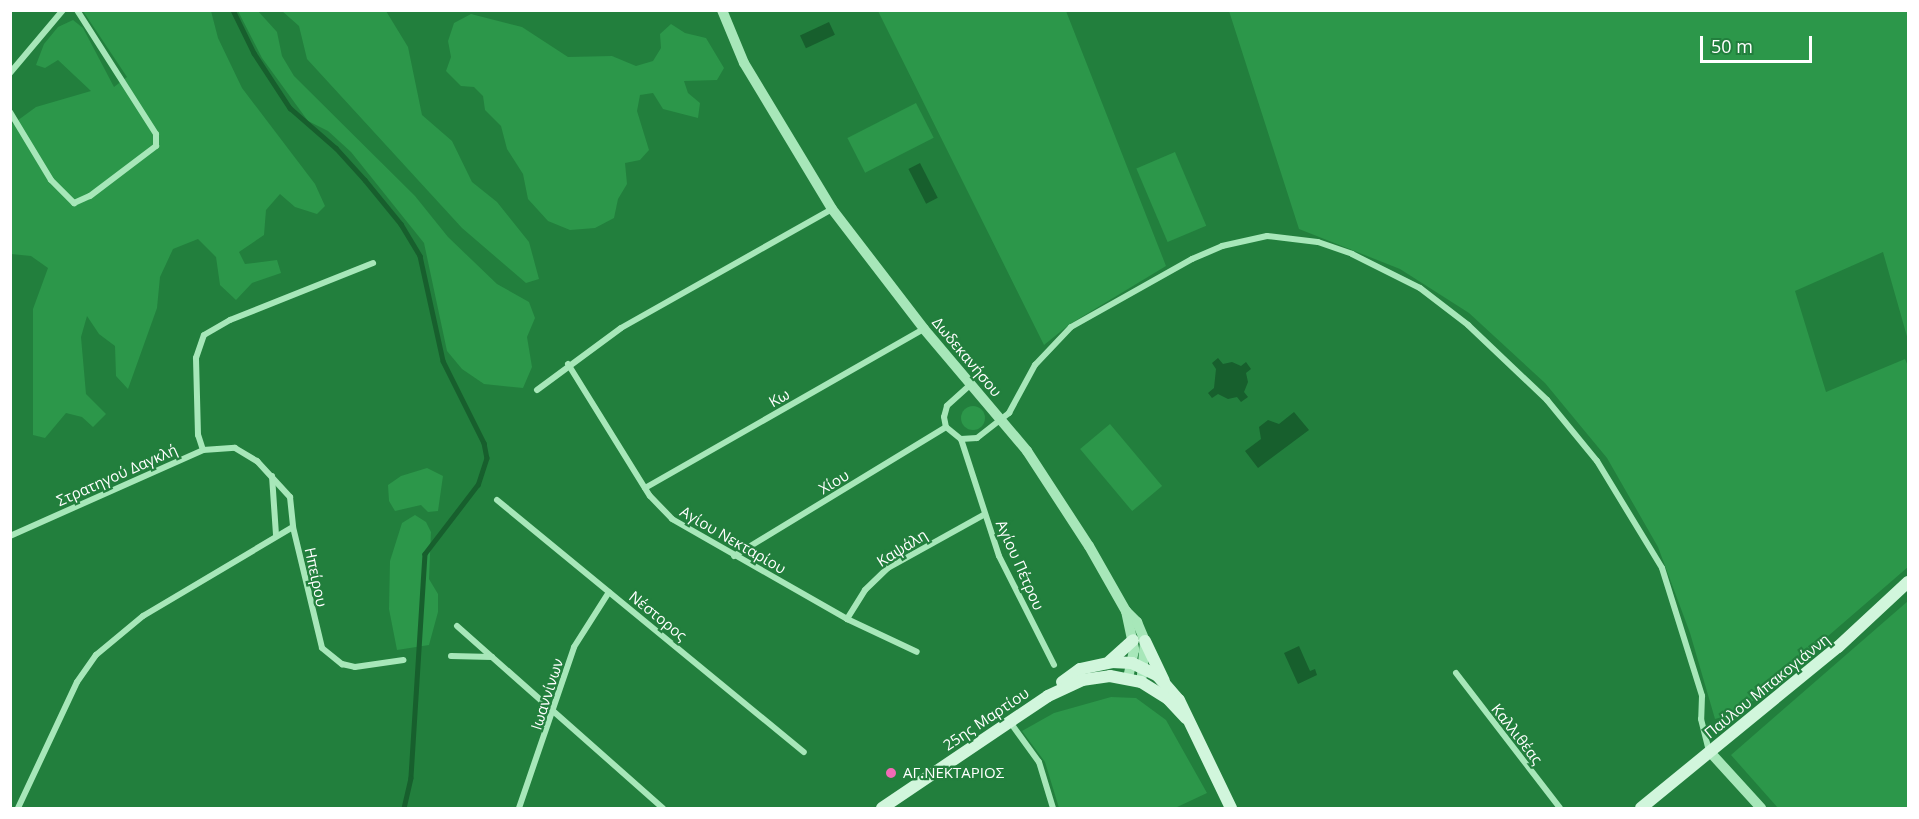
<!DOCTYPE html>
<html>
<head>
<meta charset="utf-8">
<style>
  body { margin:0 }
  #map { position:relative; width:1919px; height:819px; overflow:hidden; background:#227f3d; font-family:"Open Sans",sans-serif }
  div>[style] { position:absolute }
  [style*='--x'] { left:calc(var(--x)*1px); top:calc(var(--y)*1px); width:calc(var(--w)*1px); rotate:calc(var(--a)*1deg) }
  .green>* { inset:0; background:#2c974a; transform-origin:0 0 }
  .round { border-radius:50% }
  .water>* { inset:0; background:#175f2d; transform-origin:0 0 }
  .stream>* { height:4.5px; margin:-2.25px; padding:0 2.25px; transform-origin:2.25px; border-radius:2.25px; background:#175f2d }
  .minor>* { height:6px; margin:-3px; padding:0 3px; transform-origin:3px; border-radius:3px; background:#a7e7b9 }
  .tertiary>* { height:10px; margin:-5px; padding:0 5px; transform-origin:5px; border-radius:5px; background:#a7e7b9 }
  .secondary>* { height:12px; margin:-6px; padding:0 6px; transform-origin:6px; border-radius:6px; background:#d1f6dc }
  .dots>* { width:16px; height:16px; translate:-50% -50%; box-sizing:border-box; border:3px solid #227f3d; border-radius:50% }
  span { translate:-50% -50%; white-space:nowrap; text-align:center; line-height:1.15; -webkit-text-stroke:4.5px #227f3d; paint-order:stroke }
  .street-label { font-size:15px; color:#fff }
  .poi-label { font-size:15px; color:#fff }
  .left { translate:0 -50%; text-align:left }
  .frame { position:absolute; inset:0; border:12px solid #fff; pointer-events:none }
  .scale { position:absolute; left:1700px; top:36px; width:112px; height:27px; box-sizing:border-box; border:3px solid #fff; border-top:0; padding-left:8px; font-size:18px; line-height:21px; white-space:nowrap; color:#fff; -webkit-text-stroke:4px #227f3d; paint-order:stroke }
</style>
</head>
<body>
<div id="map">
  <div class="green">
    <i style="clip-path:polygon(83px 11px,211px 11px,218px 38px,242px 88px,315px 184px,325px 206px,317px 214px,295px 207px,280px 194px,266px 210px,264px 235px,239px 252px,245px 264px,277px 260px,281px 273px,252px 283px,236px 300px,220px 285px,216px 257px,198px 239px,173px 249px,160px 277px,157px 308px,128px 389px,116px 376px,115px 346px,99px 334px,87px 316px,81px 337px,86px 394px,106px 414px,93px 427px,82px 417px,66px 413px,45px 438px,33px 435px,33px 309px,48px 268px,31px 256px,11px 254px,10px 126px,36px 107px,91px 91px,58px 60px,45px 68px,36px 65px,44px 44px,58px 27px,73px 20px,83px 28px,114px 87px,127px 77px)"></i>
    <i style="clip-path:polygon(238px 11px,258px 11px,277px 32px,282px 56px,294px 76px,415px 196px,448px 237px,497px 284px,529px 302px,535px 318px,527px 337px,532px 367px,523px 388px,484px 384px,462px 369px,447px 351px,424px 243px,351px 152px,328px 131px,308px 121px,262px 58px)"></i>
    <i style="clip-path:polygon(324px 11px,386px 11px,408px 47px,422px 115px,452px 141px,472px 182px,497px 202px,529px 242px,539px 279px,526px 283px,462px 228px,307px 59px,299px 26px,282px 11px)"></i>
    <i style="clip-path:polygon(878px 11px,1066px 11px,1166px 266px,1070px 324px,1044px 345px)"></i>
    <i style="clip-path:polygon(1229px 11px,1908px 11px,1908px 340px,1883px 252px,1795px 291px,1826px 392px,1905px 359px,1908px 366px,1908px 567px,1740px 712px,1715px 719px,1690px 633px,1658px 547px,1607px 458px,1545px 383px,1469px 313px,1400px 269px,1299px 229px)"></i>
    <i style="clip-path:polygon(471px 14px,522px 27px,568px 57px,612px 56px,636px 66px,653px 61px,661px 48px,660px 34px,671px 24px,685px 33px,706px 38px,724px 68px,717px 80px,684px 81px,688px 93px,700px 103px,698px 118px,663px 109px,653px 93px,640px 95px,637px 111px,649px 150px,640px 160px,625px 163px,627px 184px,618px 199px,614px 218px,595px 228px,570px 230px,548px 221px,528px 199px,523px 174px,507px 149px,501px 126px,485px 110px,483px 96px,474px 87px,461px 86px,446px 71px,451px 57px,448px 41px,454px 23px)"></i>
    <i style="left:916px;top:103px;width:39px;height:77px;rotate:63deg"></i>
    <i style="left:1175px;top:152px;width:80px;height:42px;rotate:67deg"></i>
    <i class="round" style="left:961px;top:406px;width:24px;height:24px"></i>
    <i style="left:1110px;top:424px;width:81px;height:39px;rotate:50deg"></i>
    <i style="clip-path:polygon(427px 468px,443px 476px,438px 511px,428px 512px,421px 505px,395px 511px,389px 501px,388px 485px,401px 476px)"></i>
    <i style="clip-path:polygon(415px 515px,426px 522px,431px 532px,429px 579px,438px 594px,438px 612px,429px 645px,397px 650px,389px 609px,390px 561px,402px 523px)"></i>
    <i style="clip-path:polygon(1908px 601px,1908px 808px,1778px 808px,1731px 755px)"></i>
    <i style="clip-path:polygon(1111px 697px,1136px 698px,1166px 720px,1207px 793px,1175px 808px,1059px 808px,1045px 762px,1022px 731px,1054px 713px)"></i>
  </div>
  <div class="water">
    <i style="left:829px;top:22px;width:14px;height:32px;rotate:65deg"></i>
    <i style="left:920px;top:163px;width:39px;height:13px;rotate:63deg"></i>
    <i style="clip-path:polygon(1218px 358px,1223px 364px,1232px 362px,1241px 366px,1246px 362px,1251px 369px,1246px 373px,1248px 382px,1244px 392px,1248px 397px,1241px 402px,1237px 397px,1228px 399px,1218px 394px,1212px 398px,1208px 393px,1214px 388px,1216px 369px,1212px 363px)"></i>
    <i style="clip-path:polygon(1294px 412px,1309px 430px,1258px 468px,1245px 451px,1261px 439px,1259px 427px,1268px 420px,1279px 424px)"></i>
    <i style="clip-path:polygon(1299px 646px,1310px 671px,1315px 669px,1317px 675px,1298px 684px,1284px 653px)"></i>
  </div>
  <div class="stream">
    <i style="--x:233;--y:10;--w:48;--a:64"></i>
    <i style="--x:254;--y:53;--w:66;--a:56.8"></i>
    <i style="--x:290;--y:108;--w:61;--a:41"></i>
    <i style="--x:336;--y:148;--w:43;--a:47.8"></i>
    <i style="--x:365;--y:180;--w:57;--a:50.7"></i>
    <i style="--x:401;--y:224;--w:37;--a:59"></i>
    <i style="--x:420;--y:256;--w:107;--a:77.6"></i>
    <i style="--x:443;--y:361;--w:92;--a:63.4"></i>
    <i style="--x:484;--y:443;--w:15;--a:79"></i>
    <i style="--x:487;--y:458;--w:28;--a:108"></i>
    <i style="--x:478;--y:485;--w:87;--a:127.5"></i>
    <i style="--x:425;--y:554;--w:224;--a:93.6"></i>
    <i style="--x:411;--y:778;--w:31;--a:103"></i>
  </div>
  <div class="minor">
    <i style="--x:10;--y:73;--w:82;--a:-49.9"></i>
    <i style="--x:10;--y:112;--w:79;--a:58.9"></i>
    <i style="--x:51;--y:180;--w:33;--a:45"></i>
    <i style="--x:74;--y:203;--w:17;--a:-24"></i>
    <i style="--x:90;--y:196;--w:83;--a:-37.1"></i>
    <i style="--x:156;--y:146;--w:12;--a:-90"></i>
    <i style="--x:156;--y:134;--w:147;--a:-122.5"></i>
    <i style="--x:568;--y:364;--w:155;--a:58.2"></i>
    <i style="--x:650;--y:496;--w:32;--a:46"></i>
    <i style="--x:672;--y:519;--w:202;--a:29.7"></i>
    <i style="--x:847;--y:619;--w:77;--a:25.2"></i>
    <i style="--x:970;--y:385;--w:31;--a:138"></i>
    <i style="--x:947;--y:406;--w:11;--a:105"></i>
    <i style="--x:944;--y:417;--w:10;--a:79"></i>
    <i style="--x:946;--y:427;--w:19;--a:39"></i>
    <i style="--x:961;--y:439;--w:16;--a:-4"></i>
    <i style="--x:977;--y:438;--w:41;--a:-38"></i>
    <i style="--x:1009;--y:413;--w:55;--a:-61.6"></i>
    <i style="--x:1035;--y:365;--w:52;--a:-46.5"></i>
    <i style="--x:1071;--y:327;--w:139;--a:-29.3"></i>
    <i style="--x:1192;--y:259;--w:33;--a:-23"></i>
    <i style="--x:1222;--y:246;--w:46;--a:-12.5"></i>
    <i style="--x:1267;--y:236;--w:51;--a:6.7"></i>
    <i style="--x:1318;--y:242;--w:36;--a:19"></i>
    <i style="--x:1352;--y:254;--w:76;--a:26.6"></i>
    <i style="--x:1420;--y:288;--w:61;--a:37.6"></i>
    <i style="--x:1468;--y:325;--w:109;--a:43.5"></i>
    <i style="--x:1547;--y:400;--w:79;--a:50.7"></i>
    <i style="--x:1597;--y:461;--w:125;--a:58.7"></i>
    <i style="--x:1662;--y:568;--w:134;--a:72.6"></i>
    <i style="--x:1702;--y:696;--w:23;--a:92"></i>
    <i style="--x:1701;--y:719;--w:34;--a:76"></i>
    <i style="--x:537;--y:390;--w:104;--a:-36.4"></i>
    <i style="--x:621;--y:328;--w:242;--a:-29.4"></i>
    <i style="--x:961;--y:439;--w:123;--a:72"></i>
    <i style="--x:999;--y:556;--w:122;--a:63.2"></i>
    <i style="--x:203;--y:450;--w:16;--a:-108"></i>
    <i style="--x:198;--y:435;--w:77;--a:-91.5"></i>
    <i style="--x:196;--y:358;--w:24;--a:-71"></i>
    <i style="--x:204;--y:335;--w:30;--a:-30"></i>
    <i style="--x:230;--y:320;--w:154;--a:-21.7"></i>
    <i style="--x:272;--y:476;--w:59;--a:86.1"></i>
    <i style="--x:645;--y:488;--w:321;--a:-29.7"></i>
    <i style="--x:497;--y:500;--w:397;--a:39.4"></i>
    <i style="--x:10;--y:536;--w:211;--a:-24"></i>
    <i style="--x:203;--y:450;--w:32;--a:-4"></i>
    <i style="--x:235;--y:448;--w:26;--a:31"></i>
    <i style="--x:257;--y:461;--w:49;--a:47.5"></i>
    <i style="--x:290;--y:497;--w:30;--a:84"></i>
    <i style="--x:293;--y:527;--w:124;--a:76.5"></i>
    <i style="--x:322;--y:648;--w:26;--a:39"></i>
    <i style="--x:342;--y:664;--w:13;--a:13"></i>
    <i style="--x:355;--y:667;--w:49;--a:-8.3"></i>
    <i style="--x:734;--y:556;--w:248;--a:-31.3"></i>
    <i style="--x:847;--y:619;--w:34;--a:-58"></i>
    <i style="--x:865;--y:590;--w:32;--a:-44"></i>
    <i style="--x:888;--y:568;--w:111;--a:-29.1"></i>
    <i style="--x:457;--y:626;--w:275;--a:41.5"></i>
    <i style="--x:451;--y:656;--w:41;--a:1.4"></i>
    <i style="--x:1456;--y:673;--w:170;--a:52.4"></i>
    <i style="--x:1010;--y:722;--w:49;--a:54.1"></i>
    <i style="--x:1039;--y:762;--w:48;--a:73.1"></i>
    <i style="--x:18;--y:808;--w:139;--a:-64.9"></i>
    <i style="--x:77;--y:682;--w:33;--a:-55"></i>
    <i style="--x:96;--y:655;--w:61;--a:-39.7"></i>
    <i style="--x:143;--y:616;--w:174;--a:-30.7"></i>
    <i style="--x:519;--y:808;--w:170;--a:-71.1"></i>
    <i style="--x:574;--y:647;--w:65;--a:-57.5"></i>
  </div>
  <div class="tertiary">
    <i style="--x:722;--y:10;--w:57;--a:67.5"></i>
    <i style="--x:744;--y:63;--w:170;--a:58.9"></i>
    <i style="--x:832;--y:209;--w:151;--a:52.5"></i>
    <i style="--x:924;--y:329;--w:160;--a:49.8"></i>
    <i style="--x:1027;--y:451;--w:113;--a:56.9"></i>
    <i style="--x:1089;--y:546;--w:75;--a:60.4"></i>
    <i style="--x:1126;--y:611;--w:40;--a:78"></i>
    <i style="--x:1134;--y:650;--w:29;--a:102"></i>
    <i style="--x:1126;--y:611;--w:16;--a:45"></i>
    <i style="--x:1137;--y:622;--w:21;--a:67"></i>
    <i style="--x:1145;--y:641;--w:35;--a:95"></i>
    <i style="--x:1710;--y:752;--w:76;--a:47.7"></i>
  </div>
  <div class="secondary">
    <i style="--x:1145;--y:641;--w:44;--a:64.6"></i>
    <i style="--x:1110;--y:661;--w:31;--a:-42"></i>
    <i style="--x:1062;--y:682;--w:22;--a:-36"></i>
    <i style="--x:1080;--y:669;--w:33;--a:-12"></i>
    <i style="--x:1112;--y:662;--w:20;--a:3"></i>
    <i style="--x:1132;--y:663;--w:28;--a:26"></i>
    <i style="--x:1157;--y:675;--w:33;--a:49"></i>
    <i style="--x:1179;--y:700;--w:120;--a:64.3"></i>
    <i style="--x:882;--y:808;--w:200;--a:-34"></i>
    <i style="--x:1048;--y:696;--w:38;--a:-25"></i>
    <i style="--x:1082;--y:680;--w:28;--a:-8"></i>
    <i style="--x:1110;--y:676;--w:32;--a:11"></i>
    <i style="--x:1141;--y:682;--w:32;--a:32"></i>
    <i style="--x:1168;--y:699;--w:26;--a:47"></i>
    <i style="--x:1641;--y:808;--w:254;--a:-39.3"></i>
    <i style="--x:1838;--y:647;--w:96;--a:-42.9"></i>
  </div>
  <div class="dots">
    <i style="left:891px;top:773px;background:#f26ab6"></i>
  </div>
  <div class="street-label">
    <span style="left:967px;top:357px;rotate:50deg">Δωδεκανήσου</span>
    <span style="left:779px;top:398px;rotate:-30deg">Κω</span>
    <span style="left:117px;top:475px;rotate:-24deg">Στρατηγού Δαγκλή</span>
    <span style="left:834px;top:482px;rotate:-31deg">Χίου</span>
    <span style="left:733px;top:540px;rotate:30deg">Αγίου Νεκταρίου</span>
    <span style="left:902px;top:548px;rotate:-32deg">Καψάλη</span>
    <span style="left:1020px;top:565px;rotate:66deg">Αγίου Πέτρου</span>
    <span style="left:316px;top:577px;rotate:78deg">Ηπείρου</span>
    <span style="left:658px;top:616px;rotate:39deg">Νέστορος</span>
    <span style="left:1767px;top:686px;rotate:-39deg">Παύλου Μπακογιάννη</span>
    <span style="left:547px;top:694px;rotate:-72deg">Ιωαννίνων</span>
    <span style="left:986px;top:719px;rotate:-34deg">25ης Μαρτίου</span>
    <span style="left:1517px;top:734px;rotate:52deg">Καλλιθέας</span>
  </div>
  <div class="poi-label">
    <span class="left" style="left:903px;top:773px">ΑΓ.ΝΕΚΤΑΡΙΟΣ</span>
  </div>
  <div class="frame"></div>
  <div class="scale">50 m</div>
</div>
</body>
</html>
